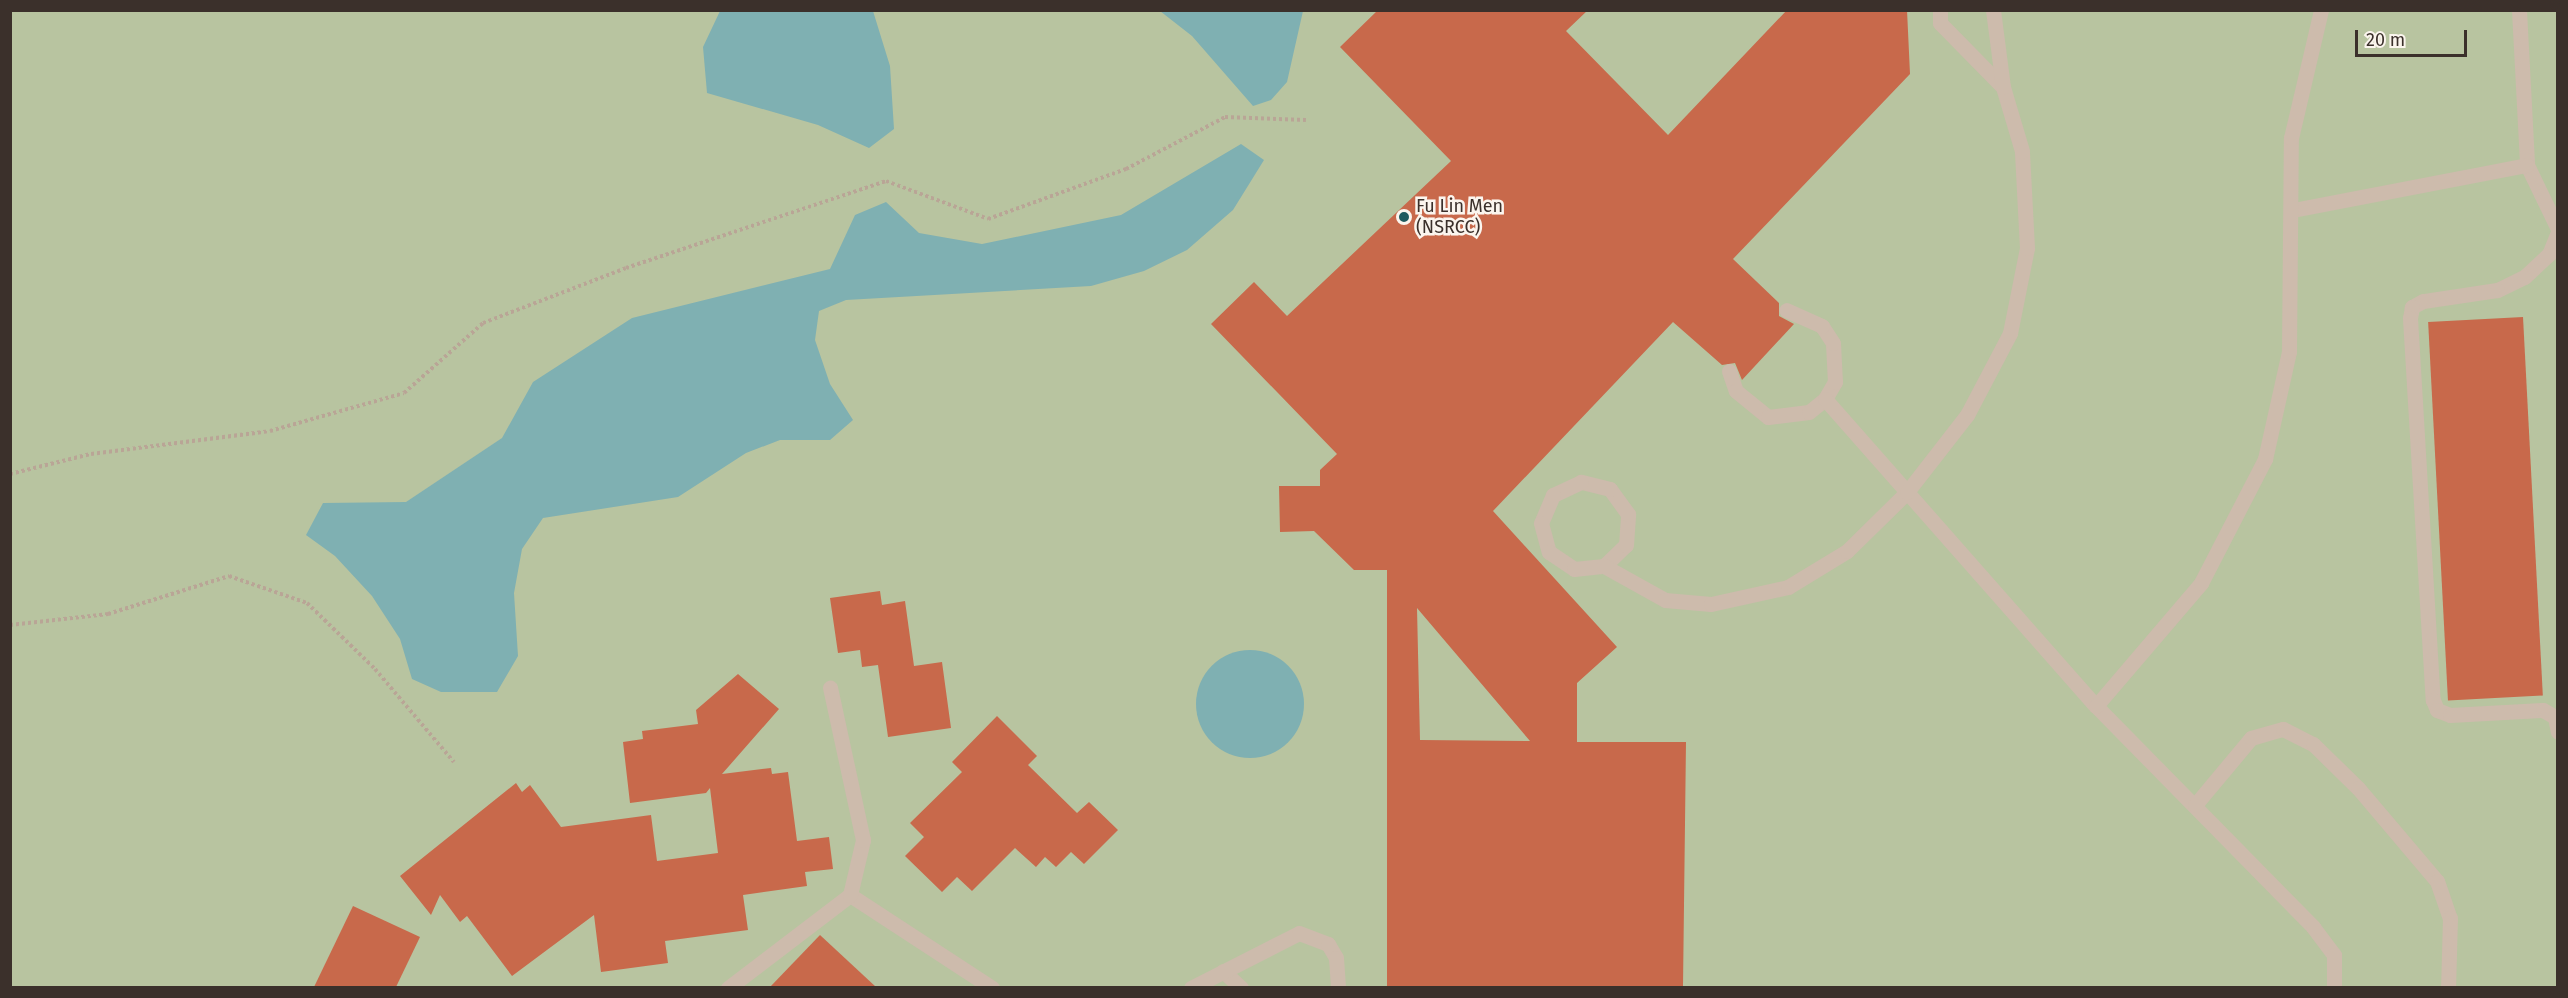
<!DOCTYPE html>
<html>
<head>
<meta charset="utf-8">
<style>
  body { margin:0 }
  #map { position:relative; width:2568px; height:998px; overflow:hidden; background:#f4ebe1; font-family:"Fira Sans",sans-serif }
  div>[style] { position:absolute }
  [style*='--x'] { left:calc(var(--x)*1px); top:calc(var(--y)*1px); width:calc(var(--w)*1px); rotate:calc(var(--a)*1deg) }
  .green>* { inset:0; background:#b8c4a0; transform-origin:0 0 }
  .water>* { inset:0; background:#7fb0b2 }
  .round { border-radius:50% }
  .building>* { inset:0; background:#c8694b; transform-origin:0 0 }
  .path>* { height:4px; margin-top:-2px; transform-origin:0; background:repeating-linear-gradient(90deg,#b9a596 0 3px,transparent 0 6px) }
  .service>* { height:15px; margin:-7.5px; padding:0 7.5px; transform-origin:7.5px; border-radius:7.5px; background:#cdbbac }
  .dots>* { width:16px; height:16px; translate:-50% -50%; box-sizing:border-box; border:3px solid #fbf5ee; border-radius:50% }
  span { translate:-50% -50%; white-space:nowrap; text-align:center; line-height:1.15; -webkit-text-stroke:5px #fbf5ee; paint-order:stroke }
  .poi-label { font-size:18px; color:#3b302b }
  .left { translate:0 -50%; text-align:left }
  .frame { position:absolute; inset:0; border:12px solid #3b302b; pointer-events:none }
  .scale { position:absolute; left:2355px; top:30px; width:112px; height:27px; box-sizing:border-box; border:3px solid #3b302b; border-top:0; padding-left:8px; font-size:18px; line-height:21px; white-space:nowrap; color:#3b302b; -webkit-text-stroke:4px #fbf5ee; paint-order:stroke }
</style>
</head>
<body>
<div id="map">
  <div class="green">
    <i style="left:10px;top:11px;width:2547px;height:976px"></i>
  </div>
  <div class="water">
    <i style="clip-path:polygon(720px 11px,873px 11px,890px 66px,894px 129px,869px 148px,818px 125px,707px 93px,703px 47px)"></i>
    <i style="clip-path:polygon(1160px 11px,1303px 11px,1287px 82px,1271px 100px,1253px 106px,1192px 36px)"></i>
    <i style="clip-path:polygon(1241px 144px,1264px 160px,1233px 210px,1187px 250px,1144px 271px,1091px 286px,846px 300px,819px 311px,815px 340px,830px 384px,853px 420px,830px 440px,780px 440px,746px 453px,678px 497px,543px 518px,522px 549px,514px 593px,518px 656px,497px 692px,441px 692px,412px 679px,400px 639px,372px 596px,335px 556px,306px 535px,323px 503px,406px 502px,502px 438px,533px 382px,632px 318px,830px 269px,855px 215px,886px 202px,919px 233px,982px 244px,1121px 215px)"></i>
    <i class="round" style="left:1196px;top:650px;width:108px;height:108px"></i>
  </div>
  <div class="building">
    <i style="clip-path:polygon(evenodd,1378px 10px,1588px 10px,1566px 31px,1668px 135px,1787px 10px,1907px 10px,1910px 74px,1733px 259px,1779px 303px,1779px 316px,1794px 324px,1742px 380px,1735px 363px,1722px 365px,1673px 322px,1493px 511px,1617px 647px,1577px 683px,1577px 742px,1686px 742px,1683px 987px,1387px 987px,1387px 570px,1354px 570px,1314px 531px,1280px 532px,1279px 486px,1320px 486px,1320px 470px,1337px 454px,1211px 324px,1254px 282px,1287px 316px,1451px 161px,1340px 47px,1378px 10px,1417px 608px,1530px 741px,1420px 740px,1417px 608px)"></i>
    <i style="left:2523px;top:317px;width:379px;height:95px;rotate:87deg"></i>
    <i style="clip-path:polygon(880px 591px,882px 605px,905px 601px,914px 666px,942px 662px,951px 728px,888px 737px,878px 665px,862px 667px,860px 650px,838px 653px,830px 598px)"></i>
    <i style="clip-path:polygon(738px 674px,779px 709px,722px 774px,771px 768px,772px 774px,788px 772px,797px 841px,829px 837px,833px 869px,805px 872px,807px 886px,743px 895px,748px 930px,665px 941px,668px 963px,601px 972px,594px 915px,512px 976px,467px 916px,460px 922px,440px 895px,431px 915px,400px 876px,516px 783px,522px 792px,530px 785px,561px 827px,651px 815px,657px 861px,718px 853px,710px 788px,706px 793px,630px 803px,623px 742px,643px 739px,642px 731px,698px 724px,696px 710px)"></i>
    <i style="clip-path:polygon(997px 716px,1037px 756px,1028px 765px,1077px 813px,1089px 802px,1118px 830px,1084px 864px,1071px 852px,1056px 867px,1045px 857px,1036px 867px,1015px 848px,972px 891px,957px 877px,942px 892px,905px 856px,924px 837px,910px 823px,962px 772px,952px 762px)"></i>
    <i style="clip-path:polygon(353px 906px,420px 937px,396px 987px,314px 987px)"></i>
    <i style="clip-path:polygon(820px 935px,876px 987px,770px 987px)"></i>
  </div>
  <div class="path">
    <i style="--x:10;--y:474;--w:83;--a:-13.9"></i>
    <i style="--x:91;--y:454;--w:180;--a:-7.3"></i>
    <i style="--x:270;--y:431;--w:139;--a:-15.8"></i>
    <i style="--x:404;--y:393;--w:106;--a:-41.5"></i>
    <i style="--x:483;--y:323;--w:153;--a:-21"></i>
    <i style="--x:626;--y:268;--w:274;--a:-18.5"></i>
    <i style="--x:886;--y:181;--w:109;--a:20.4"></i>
    <i style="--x:988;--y:219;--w:147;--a:-19.9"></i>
    <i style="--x:1126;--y:169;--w:112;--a:-27.7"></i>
    <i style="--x:1225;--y:117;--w:81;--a:2.1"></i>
    <i style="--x:10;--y:625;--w:99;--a:-6.4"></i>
    <i style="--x:108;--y:614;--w:127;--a:-17.4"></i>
    <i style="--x:229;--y:576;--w:83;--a:19.1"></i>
    <i style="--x:307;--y:603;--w:95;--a:44.1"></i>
    <i style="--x:375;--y:669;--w:122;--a:49.7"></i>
  </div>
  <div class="service">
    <i style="--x:1940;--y:10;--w:13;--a:90"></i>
    <i style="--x:1940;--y:23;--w:90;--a:45.5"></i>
    <i style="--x:2519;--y:10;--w:155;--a:87"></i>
    <i style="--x:2527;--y:165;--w:71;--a:64.2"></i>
    <i style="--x:2293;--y:210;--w:238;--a:-10.9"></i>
    <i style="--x:2558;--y:232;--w:24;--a:112"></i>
    <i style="--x:2549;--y:254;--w:34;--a:137"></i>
    <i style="--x:2524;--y:277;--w:30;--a:154"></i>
    <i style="--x:2497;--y:290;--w:75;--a:171.5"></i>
    <i style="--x:2423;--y:301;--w:13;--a:151"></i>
    <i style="--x:2412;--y:307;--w:11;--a:100"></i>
    <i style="--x:2410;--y:318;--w:383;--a:86.6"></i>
    <i style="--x:2433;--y:700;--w:11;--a:68"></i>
    <i style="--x:2437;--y:710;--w:14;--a:21"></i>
    <i style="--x:2450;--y:715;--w:93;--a:-3.1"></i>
    <i style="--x:2543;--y:710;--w:14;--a:30"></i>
    <i style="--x:2555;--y:717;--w:15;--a:79"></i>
    <i style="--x:1729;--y:371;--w:21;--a:71"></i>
    <i style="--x:1736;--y:391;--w:41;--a:39.1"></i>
    <i style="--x:1768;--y:417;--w:41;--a:-7"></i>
    <i style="--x:1809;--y:412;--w:21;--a:-39"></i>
    <i style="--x:1825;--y:399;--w:20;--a:-60"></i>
    <i style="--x:1835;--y:382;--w:39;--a:-93"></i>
    <i style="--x:1833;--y:343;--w:20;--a:-123"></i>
    <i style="--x:1822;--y:326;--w:39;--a:-156"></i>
    <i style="--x:1825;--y:399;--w:409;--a:48.6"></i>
    <i style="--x:2096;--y:706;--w:310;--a:45.5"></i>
    <i style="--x:2313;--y:927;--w:35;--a:53"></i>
    <i style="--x:2334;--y:955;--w:33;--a:90"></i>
    <i style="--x:1604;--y:566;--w:30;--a:-44"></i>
    <i style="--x:1626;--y:545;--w:31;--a:-86"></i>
    <i style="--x:1628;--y:514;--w:31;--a:-126"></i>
    <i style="--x:1610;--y:489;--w:30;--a:-166"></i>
    <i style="--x:1581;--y:482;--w:31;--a:155"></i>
    <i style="--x:1553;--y:495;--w:30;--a:113"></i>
    <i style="--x:1541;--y:523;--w:30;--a:75"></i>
    <i style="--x:1549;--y:552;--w:30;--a:34"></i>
    <i style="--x:1574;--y:569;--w:30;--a:-6"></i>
    <i style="--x:1604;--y:566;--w:70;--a:29.1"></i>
    <i style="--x:1665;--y:600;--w:46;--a:5"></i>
    <i style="--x:1711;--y:604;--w:79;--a:-12.4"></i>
    <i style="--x:1788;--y:587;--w:69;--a:-31.4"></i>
    <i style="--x:1847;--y:551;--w:84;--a:-44.5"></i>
    <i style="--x:1907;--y:492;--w:98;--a:-52.1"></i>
    <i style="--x:1967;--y:415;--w:93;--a:-62.3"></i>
    <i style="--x:2010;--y:333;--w:87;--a:-78.7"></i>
    <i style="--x:2027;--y:248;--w:97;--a:-93"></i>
    <i style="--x:2022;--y:151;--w:67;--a:-106.5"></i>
    <i style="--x:2003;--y:87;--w:78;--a:-97.4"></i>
    <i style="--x:2096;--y:706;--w:162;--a:-49.5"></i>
    <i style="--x:2201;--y:583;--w:140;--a:-62.7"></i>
    <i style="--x:2265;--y:459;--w:110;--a:-77.4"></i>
    <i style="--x:2289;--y:352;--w:214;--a:-89.5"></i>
    <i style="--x:2291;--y:138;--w:131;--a:-76.8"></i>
    <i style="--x:2195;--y:805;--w:87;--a:-50.1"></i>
    <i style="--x:2251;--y:738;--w:33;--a:-16"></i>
    <i style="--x:2283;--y:729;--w:34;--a:27"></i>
    <i style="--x:2313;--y:744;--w:63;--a:44.4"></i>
    <i style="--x:2358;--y:788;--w:122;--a:49.7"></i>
    <i style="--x:2437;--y:881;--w:39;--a:71"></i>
    <i style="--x:2450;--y:918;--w:70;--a:91.6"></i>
    <i style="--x:850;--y:895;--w:170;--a:33.2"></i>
    <i style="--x:1223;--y:971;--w:25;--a:43"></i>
    <i style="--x:728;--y:988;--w:153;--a:-37.3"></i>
    <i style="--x:850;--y:895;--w:57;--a:-76.7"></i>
    <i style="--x:863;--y:840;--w:156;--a:-102.2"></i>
    <i style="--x:1191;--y:988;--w:121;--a:-27"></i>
    <i style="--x:1299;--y:933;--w:31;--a:21"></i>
    <i style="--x:1328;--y:944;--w:16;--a:60"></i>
    <i style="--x:1336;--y:958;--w:30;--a:86"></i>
  </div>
  <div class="dots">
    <i style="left:1404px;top:217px;background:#1f5a5e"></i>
  </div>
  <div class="poi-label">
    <span class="left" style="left:1416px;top:217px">Fu Lin Men<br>(NSRCC)</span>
  </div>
  <div class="frame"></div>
  <div class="scale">20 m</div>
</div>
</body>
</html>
